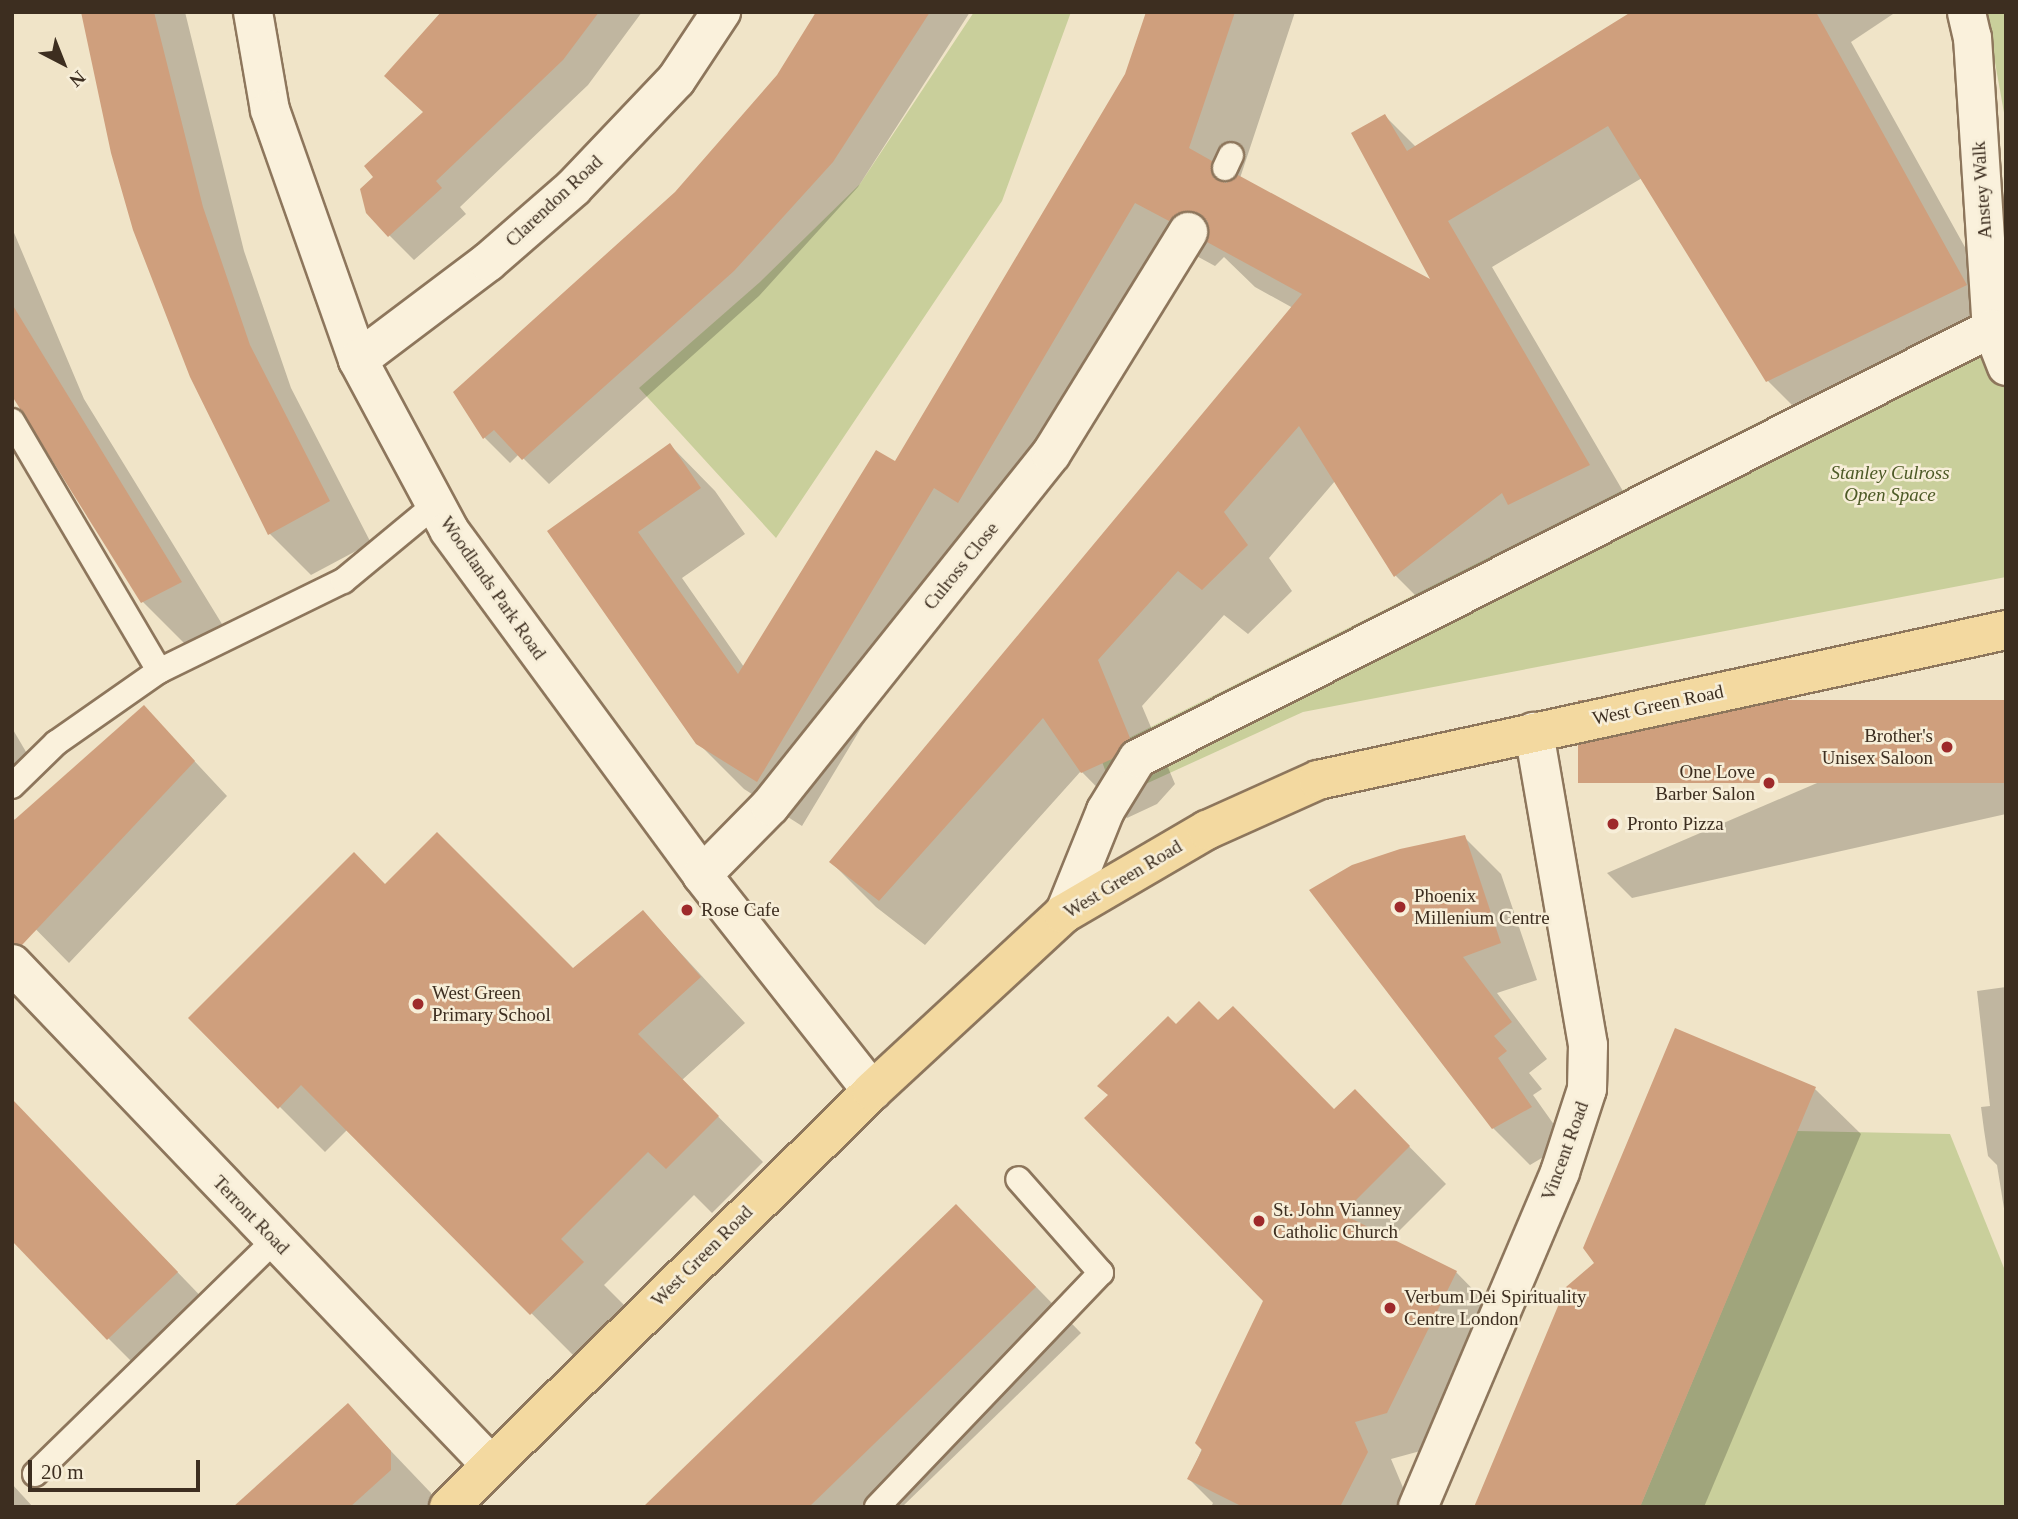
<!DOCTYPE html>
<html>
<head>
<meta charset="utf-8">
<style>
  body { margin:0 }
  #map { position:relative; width:2018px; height:1519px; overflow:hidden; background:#f0e4c8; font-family:"Times New Roman",serif }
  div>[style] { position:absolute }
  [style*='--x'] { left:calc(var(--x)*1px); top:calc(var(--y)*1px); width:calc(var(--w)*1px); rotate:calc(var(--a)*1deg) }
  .green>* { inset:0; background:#c9cf9b }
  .shadow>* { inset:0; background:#0003 }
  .building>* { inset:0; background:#cf9f7d; transform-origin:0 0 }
  .roads { filter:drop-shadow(2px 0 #8d765c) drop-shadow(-2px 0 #8d765c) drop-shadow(0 2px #8d765c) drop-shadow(0 -2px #8d765c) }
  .service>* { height:24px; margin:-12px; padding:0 12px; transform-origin:12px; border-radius:12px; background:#faf1dc }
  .pedestrian>* { height:37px; margin:-18.5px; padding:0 18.5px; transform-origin:18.5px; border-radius:18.5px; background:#faf1dc }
  .minor>* { height:38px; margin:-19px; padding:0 19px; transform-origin:19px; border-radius:19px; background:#faf1dc }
  .primary>* { height:38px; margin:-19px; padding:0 19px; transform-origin:19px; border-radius:19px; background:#f3d9a0 }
  .dots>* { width:19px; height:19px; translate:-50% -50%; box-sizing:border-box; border:4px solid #f7eed8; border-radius:50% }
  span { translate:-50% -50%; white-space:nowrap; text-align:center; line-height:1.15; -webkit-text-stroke:5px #f7eed8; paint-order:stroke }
  .street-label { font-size:19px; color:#3d2e20 }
  .park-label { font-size:19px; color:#4d5a26; font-style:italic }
  .poi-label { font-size:19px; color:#3d2e20 }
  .right { translate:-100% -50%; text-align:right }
  .left { translate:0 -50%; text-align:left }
  .frame { position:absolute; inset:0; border:14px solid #3d2e20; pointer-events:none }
  .north { position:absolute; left:28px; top:28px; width:70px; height:70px; -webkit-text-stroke:5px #f7eed8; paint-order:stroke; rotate:138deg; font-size:19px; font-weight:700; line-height:28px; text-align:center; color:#3d2e20 }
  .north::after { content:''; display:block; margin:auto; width:24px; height:32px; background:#3d2e20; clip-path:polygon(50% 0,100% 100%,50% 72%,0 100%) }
  .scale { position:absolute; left:28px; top:1460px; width:172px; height:32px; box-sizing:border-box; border:4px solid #3d2e20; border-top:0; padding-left:9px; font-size:21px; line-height:24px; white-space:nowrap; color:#3d2e20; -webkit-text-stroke:5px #f7eed8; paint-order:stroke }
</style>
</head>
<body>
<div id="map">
  <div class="green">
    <i style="clip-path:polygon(974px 12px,1071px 12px,1002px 201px,776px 538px,639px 388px,760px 282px,860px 184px)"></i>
    <i style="clip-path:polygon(1986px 12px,2006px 12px,2006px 124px)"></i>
    <i style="clip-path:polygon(2006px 298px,2006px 577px,1303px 712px,1115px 798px,1099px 753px)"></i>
    <i style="clip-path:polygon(1797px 1131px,1950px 1134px,2006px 1273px,2006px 1507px,1640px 1507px)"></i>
  </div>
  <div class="shadow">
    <i style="clip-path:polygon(83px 12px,185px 12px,244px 251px,291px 388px,371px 543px,311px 575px,270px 534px)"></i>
    <i style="clip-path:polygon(444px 12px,642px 12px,588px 85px,460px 207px,466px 214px,414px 260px,389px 235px,376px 177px,424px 113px)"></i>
    <i style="clip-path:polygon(818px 12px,970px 12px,858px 187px,759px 296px,549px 484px,519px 454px,510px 463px,485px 438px,455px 393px,676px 194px,779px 76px)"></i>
    <i style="clip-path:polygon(1148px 12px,1295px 12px,1240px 178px,1434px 283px,1385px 116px,1416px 147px,1634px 12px,1896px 12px,1851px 42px,2006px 321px,1813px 426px,1768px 381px,1642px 178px,1492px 267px,1634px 510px,1441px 621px,1396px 576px,1335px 481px,1269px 558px,1292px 591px,1248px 634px,1224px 615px,1142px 706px,1175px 784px,1157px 804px,1127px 818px,1081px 771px,925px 945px,876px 907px,831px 862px,1293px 308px,1255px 287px,1224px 257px,1215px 266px,1180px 247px,1004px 547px,979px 532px,802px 826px,744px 789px,698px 743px,549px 532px,670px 445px,715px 491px,745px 534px,682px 578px,744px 667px,896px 463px,1127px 75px)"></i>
    <i style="clip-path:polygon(12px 228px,84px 399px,222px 624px,185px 644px,143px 602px,12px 393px)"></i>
    <i style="clip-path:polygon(2006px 702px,2006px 814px,1632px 898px,1607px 873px)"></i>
    <i style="clip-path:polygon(144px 707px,227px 796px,69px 963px,12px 905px,12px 817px,16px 821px)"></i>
    <i style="clip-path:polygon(12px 728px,32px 762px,12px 773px)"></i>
    <i style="clip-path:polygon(1464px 837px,1501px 874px,1537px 980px,1497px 993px,1547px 1059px,1529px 1073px,1542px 1089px,1533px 1095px,1567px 1143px,1530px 1165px,1493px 1128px,1312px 890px)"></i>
    <i style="clip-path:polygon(385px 886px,573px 970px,643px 912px,745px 1023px,682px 1080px,763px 1162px,712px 1213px,694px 1195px,604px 1285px,627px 1308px,577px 1359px,348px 1129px,325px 1152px,191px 1018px)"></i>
    <i style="clip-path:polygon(2006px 987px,2006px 1221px,1997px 1165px,1988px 1156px,1984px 1130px,1981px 1107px,1990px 1106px,1977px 991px)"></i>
    <i style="clip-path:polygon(1218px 1023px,1335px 1111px,1392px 1129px,1446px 1184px,1390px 1240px,1456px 1272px,1493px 1310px,1424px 1450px,1391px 1459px,1404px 1490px,1396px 1507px,1211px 1507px,1213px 1503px,1189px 1479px,1265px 1301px,1176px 1026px)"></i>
    <i style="clip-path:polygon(1815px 1089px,1861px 1134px,1704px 1507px,1476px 1507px)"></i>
    <i style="clip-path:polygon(12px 1100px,213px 1309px,145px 1375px,108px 1338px)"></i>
    <i style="clip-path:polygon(1002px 1252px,1081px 1333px,902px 1507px,645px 1507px)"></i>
    <i style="clip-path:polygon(347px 1405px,431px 1493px,431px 1507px,235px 1507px)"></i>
    <i style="clip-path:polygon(12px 1484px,33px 1507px,12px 1507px)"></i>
  </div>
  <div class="building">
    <i style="clip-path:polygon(81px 12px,154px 12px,203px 207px,250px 345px,330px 501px,268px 535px,190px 377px,133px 230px,111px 153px)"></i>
    <i style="clip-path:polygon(441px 12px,599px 12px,563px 60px,436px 181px,442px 188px,388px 237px,366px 213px,360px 189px,373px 177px,364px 166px,423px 112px,384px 76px)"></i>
    <i style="clip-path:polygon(816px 12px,930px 12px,833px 162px,734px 271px,522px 460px,494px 430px,483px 439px,453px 392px,675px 192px,777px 75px)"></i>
    <i style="clip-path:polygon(1146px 12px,1235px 12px,1189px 148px,1212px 161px,1213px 177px,1226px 183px,1238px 175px,1430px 279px,1351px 133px,1385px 114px,1407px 151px,1631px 12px,1816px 12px,1967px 285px,1766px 382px,1608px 126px,1448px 221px,1590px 465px,1508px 505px,1502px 493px,1394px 577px,1299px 426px,1224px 512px,1248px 545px,1202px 590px,1178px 571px,1098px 660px,1130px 738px,1112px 759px,1081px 773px,1043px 718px,879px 901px,829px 862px,1302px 294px,1207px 242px,1208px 222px,1199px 213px,1178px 213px,1169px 221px,1135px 203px,958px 503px,934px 488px,757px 782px,696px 744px,547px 531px,670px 443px,701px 488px,638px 532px,738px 674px,876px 450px,895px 461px,1125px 74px)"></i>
    <i style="clip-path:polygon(12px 304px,182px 582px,141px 603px,12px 396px)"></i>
    <i style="left:2006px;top:700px;width:83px;height:428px;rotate:90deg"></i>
    <i style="clip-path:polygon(144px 705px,195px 761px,22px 945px,12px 943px,12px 822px)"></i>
    <i style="clip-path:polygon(437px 832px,573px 968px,643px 910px,701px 977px,638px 1034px,719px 1116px,666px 1169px,648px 1152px,561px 1239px,584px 1262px,530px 1315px,301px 1085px,278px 1109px,188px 1018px,354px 852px,385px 884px)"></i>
    <i style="clip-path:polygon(1465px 835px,1501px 943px,1463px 957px,1512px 1022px,1494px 1036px,1507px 1051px,1498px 1058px,1532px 1107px,1492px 1129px,1309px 890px,1352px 865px,1400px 849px)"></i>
    <i style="clip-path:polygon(1199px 1001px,1218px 1020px,1233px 1006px,1334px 1109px,1355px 1089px,1410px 1146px,1342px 1214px,1457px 1271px,1387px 1413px,1355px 1422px,1368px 1452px,1340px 1507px,1243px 1507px,1187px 1479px,1202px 1450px,1195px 1443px,1263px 1301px,1084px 1118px,1108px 1095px,1097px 1086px,1168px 1016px,1176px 1024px)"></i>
    <i style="clip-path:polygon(1675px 1028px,1816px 1087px,1640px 1507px,1474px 1507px,1566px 1287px,1594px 1263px,1583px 1248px)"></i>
    <i style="clip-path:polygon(12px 1099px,178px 1272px,107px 1340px,12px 1241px)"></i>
    <i style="clip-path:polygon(956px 1204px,1036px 1287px,809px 1507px,643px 1507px)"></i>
    <i style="clip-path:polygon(348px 1403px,391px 1451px,391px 1470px,350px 1507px,233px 1507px)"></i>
  </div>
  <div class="roads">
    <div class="service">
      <i style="--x:1225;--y:168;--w:14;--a:-65"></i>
      <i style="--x:12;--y:421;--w:290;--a:59.5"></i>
      <i style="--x:159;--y:671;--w:205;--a:-26.1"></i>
      <i style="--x:343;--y:581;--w:121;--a:-39.6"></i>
      <i style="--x:12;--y:786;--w:62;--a:-44.3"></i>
      <i style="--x:56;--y:743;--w:126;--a:-35"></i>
      <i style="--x:35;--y:1474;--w:335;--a:-44.3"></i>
      <i style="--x:877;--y:1507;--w:324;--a:-46.3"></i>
      <i style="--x:1101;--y:1273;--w:125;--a:-131.4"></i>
    </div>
    <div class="pedestrian">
      <i style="--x:1966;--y:12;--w:26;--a:77"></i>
      <i style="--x:1972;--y:37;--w:292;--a:86.3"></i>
      <i style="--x:1991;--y:328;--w:41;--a:68.5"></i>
      <i style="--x:1063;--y:914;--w:112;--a:-68"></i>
      <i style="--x:1105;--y:810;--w:61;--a:-58.4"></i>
      <i style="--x:1137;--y:758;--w:956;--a:-26.73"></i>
    </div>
    <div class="minor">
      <i style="--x:253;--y:12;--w:99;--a:80.2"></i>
      <i style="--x:270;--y:110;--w:265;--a:70.6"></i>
      <i style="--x:358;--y:360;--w:193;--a:61.8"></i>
      <i style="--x:449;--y:530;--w:428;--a:53.7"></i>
      <i style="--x:702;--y:875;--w:275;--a:51.8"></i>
      <i style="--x:358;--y:360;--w:163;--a:-37"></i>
      <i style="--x:488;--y:262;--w:113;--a:-41"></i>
      <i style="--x:573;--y:188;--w:149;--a:-46.4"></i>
      <i style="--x:676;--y:80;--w:82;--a:-56.5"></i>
      <i style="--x:702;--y:875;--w:97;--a:-45.4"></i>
      <i style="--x:770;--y:806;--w:450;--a:-51.4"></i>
      <i style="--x:1051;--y:454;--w:261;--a:-58.3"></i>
      <i style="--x:12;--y:964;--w:693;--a:46.29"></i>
      <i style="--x:1418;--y:1507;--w:364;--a:-67"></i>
      <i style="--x:1560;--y:1172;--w:87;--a:-72"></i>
      <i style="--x:1587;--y:1089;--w:44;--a:-88.7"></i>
      <i style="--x:1588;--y:1045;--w:318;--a:-99.8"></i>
    </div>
    <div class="primary">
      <i style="--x:449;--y:1507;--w:593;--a:-44.52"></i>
      <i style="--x:872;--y:1091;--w:260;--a:-42.8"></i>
      <i style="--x:1063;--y:914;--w:167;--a:-30.3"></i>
      <i style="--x:1207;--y:830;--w:122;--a:-24.2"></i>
      <i style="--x:1318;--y:780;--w:704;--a:-12.3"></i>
    </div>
  </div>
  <div class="dots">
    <i style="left:1947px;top:747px;background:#9e2a2b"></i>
    <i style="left:1769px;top:783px;background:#9e2a2b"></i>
    <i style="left:1613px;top:824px;background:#9e2a2b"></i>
    <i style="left:1400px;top:907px;background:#9e2a2b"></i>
    <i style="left:687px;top:910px;background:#9e2a2b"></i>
    <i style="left:418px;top:1004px;background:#9e2a2b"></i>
    <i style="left:1259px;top:1221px;background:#9e2a2b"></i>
    <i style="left:1390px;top:1308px;background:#9e2a2b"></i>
  </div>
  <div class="street-label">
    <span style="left:1982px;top:190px;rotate:-94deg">Anstey Walk</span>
    <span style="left:554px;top:201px;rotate:-43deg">Clarendon Road</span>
    <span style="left:961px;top:566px;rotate:-51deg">Culross Close</span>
    <span style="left:493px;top:588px;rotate:55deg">Woodlands Park Road</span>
    <span style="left:1658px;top:705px;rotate:-12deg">West Green Road</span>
    <span style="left:1123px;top:879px;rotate:-31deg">West Green Road</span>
    <span style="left:1565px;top:1151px;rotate:-70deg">Vincent Road</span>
    <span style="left:251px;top:1215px;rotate:46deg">Terront Road</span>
    <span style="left:702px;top:1256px;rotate:-45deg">West Green Road</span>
  </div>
  <div class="park-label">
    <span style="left:1890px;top:484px">Stanley Culross<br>Open Space</span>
  </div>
  <div class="poi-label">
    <span class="right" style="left:1933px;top:747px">Brother's<br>Unisex Saloon</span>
    <span class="right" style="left:1755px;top:783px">One Love<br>Barber Salon</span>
    <span class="left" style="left:1627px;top:824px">Pronto Pizza</span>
    <span class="left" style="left:1414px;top:907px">Phoenix<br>Millenium Centre</span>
    <span class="left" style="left:701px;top:910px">Rose Cafe</span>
    <span class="left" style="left:432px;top:1004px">West Green<br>Primary School</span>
    <span class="left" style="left:1273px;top:1221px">St. John Vianney<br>Catholic Church</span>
    <span class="left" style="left:1404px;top:1308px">Verbum Dei Spirituality<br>Centre London</span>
  </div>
  <div class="frame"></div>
  <div class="north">N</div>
  <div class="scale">20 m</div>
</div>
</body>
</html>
